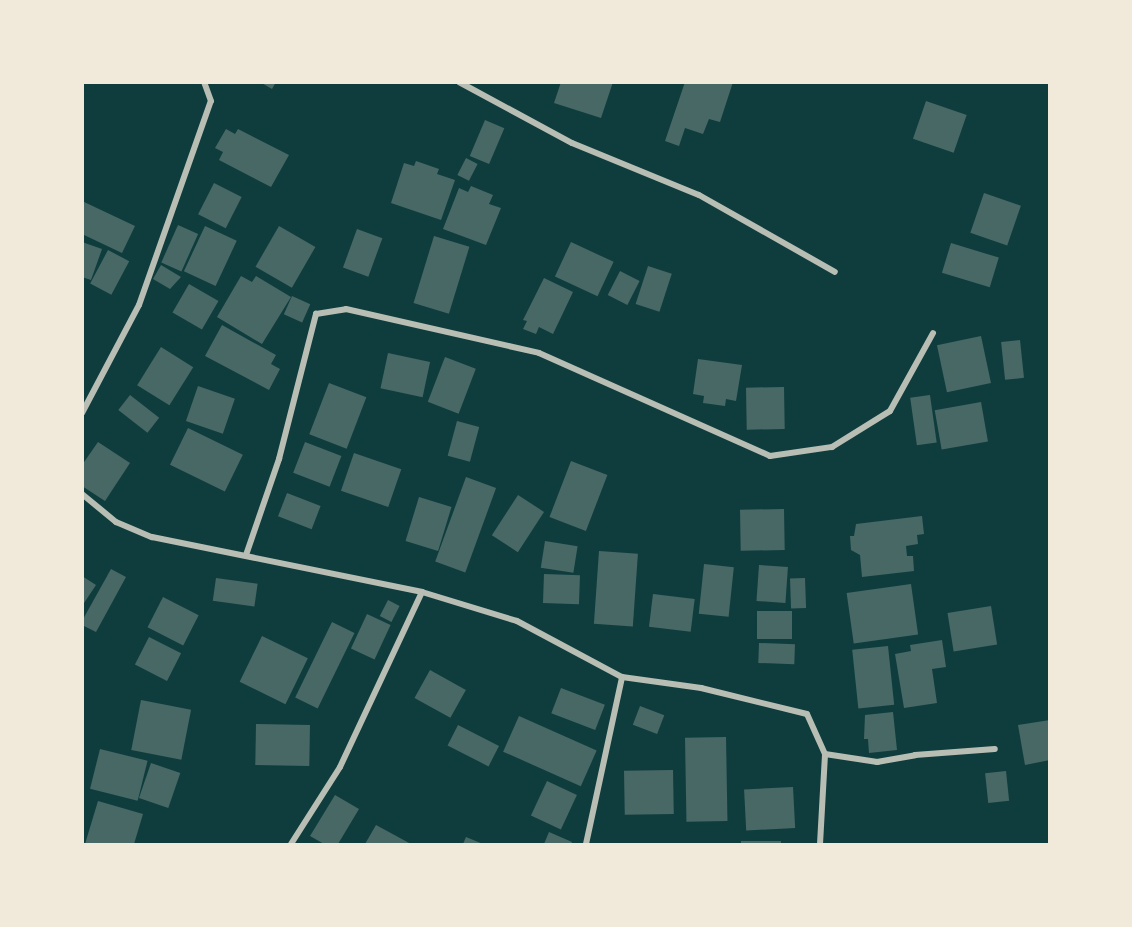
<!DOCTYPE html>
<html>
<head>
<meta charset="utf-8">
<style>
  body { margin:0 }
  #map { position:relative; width:1132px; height:927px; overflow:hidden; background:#0f3d3e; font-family:Lato,sans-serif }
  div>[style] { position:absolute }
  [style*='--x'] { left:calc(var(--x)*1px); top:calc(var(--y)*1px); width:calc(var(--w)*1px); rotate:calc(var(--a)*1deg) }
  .building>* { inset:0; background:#486865; transform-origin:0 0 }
  .minor>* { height:6px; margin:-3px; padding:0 3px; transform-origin:3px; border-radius:3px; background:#b8beb3 }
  span { translate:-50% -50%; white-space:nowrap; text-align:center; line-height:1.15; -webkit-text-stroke:5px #f1e9da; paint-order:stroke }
  .frame { position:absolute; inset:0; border:84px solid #f1e9da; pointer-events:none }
</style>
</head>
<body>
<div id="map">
  <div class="building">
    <i style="clip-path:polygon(260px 82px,276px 82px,272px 89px)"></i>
    <i style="clip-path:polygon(561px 82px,613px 82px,601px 118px,554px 103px)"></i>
    <i style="clip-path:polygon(685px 82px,733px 82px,720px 122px,709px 119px,703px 134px,685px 128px,679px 146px,665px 141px)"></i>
    <i style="left:926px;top:101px;width:43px;height:40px;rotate:19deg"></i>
    <i style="left:485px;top:120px;width:21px;height:39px;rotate:23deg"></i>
    <i style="clip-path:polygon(226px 129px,235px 134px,238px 129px,289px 155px,271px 187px,219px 160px,223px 152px,215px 148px)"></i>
    <i style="left:466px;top:158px;width:13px;height:19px;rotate:27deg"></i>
    <i style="clip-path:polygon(416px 161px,439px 169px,437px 174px,455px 180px,441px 220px,391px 203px,404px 163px,414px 166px)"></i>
    <i style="left:214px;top:183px;width:31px;height:35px;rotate:27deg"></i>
    <i style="clip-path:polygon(471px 186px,493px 195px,489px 204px,501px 208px,486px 245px,443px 229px,459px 188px,468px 192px)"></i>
    <i style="left:984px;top:193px;width:39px;height:42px;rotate:19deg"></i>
    <i style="clip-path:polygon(82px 201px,135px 226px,122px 253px,82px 234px)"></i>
    <i style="left:178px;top:225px;width:22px;height:41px;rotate:24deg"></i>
    <i style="left:205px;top:226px;width:35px;height:50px;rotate:25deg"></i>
    <i style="left:279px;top:226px;width:42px;height:47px;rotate:30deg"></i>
    <i style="left:357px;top:229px;width:27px;height:41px;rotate:20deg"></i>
    <i style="left:434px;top:236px;width:37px;height:70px;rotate:17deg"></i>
    <i style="clip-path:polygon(82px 242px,102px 249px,91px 280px,82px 277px)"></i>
    <i style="left:571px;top:242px;width:47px;height:38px;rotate:25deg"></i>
    <i style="left:951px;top:243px;width:50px;height:31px;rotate:17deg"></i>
    <i style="left:108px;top:250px;width:24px;height:38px;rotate:28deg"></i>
    <i style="clip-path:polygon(161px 265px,181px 277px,170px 289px,153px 279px)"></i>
    <i style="left:648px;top:266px;width:25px;height:40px;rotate:18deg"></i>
    <i style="left:620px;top:271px;width:22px;height:27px;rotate:27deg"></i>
    <i style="clip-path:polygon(241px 276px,252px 282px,256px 276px,291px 297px,262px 344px,217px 317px)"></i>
    <i style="clip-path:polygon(544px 278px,573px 292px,553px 334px,539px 327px,536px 334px,523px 329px,527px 321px,523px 320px)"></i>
    <i style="left:189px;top:284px;width:34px;height:33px;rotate:30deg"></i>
    <i style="left:292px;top:296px;width:20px;height:20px;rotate:24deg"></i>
    <i style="clip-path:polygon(222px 325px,276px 355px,271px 364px,280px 369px,269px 390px,205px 356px)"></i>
    <i style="left:981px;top:336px;width:48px;height:45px;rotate:78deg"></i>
    <i style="left:1020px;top:340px;width:38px;height:19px;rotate:84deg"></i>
    <i style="left:161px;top:347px;width:38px;height:45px;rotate:32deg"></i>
    <i style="left:388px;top:353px;width:43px;height:36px;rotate:12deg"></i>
    <i style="left:445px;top:357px;width:33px;height:48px;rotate:21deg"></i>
    <i style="clip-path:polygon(698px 359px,742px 365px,736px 401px,726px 399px,725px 406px,703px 403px,704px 396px,693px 394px)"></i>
    <i style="left:329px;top:383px;width:40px;height:55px;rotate:21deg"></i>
    <i style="left:198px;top:386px;width:39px;height:37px;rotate:19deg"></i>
    <i style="left:784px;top:387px;width:42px;height:38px;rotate:89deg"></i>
    <i style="left:130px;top:395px;width:37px;height:19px;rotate:38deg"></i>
    <i style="left:930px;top:395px;width:48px;height:20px;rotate:82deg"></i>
    <i style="left:981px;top:402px;width:40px;height:47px;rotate:80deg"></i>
    <i style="left:457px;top:421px;width:23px;height:36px;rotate:15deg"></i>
    <i style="left:188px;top:428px;width:61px;height:41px;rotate:26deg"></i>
    <i style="clip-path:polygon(98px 442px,130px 463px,105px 501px,82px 486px,82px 465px)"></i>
    <i style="left:305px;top:442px;width:39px;height:33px;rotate:21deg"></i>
    <i style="left:354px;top:453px;width:50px;height:40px;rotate:19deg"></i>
    <i style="left:571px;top:461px;width:39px;height:60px;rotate:21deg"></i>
    <i style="left:466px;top:477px;width:32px;height:90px;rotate:20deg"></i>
    <i style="left:287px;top:493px;width:36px;height:25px;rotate:21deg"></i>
    <i style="left:518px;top:495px;width:31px;height:48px;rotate:33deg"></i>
    <i style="left:419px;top:497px;width:34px;height:46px;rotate:17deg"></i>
    <i style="left:784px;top:509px;width:41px;height:44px;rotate:89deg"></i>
    <i style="clip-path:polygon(922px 516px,924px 534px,917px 535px,918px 544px,906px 546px,907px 556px,913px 556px,914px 571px,862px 577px,860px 555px,851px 550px,850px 536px,854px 536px,856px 524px)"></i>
    <i style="left:545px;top:541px;width:33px;height:27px;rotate:9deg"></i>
    <i style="left:599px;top:551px;width:39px;height:73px;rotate:4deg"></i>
    <i style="left:704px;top:564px;width:30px;height:50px;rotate:6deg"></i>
    <i style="left:759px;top:565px;width:29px;height:36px;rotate:4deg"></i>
    <i style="clip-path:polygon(111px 569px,126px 577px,96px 632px,82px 625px,82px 621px)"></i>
    <i style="left:544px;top:574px;width:36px;height:29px;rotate:2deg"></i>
    <i style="clip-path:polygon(82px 576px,96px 585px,82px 606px)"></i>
    <i style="left:216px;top:578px;width:42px;height:23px;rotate:8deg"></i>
    <i style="left:805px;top:578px;width:30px;height:15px;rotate:88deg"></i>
    <i style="left:911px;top:584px;width:51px;height:65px;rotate:82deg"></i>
    <i style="left:653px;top:594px;width:42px;height:33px;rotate:7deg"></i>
    <i style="left:163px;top:597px;width:40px;height:34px;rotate:27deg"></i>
    <i style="left:388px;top:600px;width:13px;height:18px;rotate:27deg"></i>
    <i style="left:991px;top:606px;width:39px;height:44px;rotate:81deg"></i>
    <i style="left:792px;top:611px;width:28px;height:35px;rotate:90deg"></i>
    <i style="left:367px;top:614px;width:26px;height:38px;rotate:25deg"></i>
    <i style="left:332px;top:622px;width:25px;height:84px;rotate:26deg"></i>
    <i style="left:262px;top:636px;width:51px;height:51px;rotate:26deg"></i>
    <i style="left:149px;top:637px;width:36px;height:31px;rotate:27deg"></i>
    <i style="clip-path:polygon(942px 640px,946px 667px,932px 669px,937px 703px,904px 708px,895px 654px,911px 651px,910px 645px)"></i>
    <i style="left:759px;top:643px;width:36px;height:20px;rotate:2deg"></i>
    <i style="left:888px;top:646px;width:59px;height:36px;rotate:84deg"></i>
    <i style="left:430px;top:670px;width:41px;height:32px;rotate:29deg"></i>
    <i style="left:561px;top:688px;width:47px;height:27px;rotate:21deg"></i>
    <i style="left:141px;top:700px;width:51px;height:51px;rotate:11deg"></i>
    <i style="left:640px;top:706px;width:26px;height:20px;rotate:21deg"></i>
    <i style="clip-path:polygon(893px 712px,897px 750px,869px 753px,868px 739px,864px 739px,865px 715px)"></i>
    <i style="left:519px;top:716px;width:85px;height:39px;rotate:24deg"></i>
    <i style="clip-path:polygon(1050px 720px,1050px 760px,1025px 765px,1018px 725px)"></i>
    <i style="left:256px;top:724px;width:54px;height:41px;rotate:1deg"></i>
    <i style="left:458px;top:725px;width:46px;height:23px;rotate:27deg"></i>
    <i style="left:726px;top:737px;width:84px;height:41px;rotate:89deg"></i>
    <i style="left:100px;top:749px;width:49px;height:41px;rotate:14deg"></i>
    <i style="left:151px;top:763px;width:31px;height:37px;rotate:19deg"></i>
    <i style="left:673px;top:770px;width:44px;height:49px;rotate:89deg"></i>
    <i style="left:1006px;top:771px;width:30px;height:21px;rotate:84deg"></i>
    <i style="left:547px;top:781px;width:33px;height:38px;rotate:25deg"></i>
    <i style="left:793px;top:787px;width:41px;height:49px;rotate:87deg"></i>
    <i style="clip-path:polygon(335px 795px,359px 809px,338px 844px,324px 844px,310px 836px)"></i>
    <i style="clip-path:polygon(98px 801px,143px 814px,134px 844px,85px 844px)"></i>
    <i style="clip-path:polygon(376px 825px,411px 844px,365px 844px)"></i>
    <i style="clip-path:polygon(549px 832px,572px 842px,571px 844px,544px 844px)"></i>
    <i style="clip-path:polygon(466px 837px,483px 844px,463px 844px)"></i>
    <i style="left:741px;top:841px;width:40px;height:3px"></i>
  </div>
  <div class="minor">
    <i style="--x:459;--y:82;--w:128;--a:28.4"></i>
    <i style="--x:572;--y:143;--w:137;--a:22.3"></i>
    <i style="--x:699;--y:195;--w:156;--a:29.5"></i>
    <i style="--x:82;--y:413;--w:122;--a:-62.2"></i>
    <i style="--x:139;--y:305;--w:216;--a:-70.6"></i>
    <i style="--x:211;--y:101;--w:20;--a:-110"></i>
    <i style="--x:82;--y:494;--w:44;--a:39.5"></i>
    <i style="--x:116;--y:522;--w:39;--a:23"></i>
    <i style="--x:152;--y:537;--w:276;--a:11.5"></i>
    <i style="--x:422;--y:592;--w:99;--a:17"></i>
    <i style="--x:517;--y:621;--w:119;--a:28.1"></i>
    <i style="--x:622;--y:677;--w:80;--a:7.9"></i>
    <i style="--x:701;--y:688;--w:109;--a:13.8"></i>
    <i style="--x:807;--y:714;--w:44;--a:65.8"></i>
    <i style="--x:825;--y:754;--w:53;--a:8.7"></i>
    <i style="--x:877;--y:762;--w:39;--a:-10"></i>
    <i style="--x:915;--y:755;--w:80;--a:-4.3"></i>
    <i style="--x:246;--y:555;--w:102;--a:-71"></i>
    <i style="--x:279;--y:459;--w:150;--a:-75.7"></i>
    <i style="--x:316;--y:314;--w:30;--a:-9"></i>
    <i style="--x:346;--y:309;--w:198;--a:12.8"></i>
    <i style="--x:539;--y:353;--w:253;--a:24"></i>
    <i style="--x:770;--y:456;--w:63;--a:-8.3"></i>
    <i style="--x:832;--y:447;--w:68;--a:-31.8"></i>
    <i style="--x:890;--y:411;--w:89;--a:-61.1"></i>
    <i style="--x:291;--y:844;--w:91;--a:-57.5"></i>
    <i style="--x:340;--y:767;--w:193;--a:-64.9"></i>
    <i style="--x:586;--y:844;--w:171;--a:-77.8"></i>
    <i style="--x:820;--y:844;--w:90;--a:-86.8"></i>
  </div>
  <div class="frame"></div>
</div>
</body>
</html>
